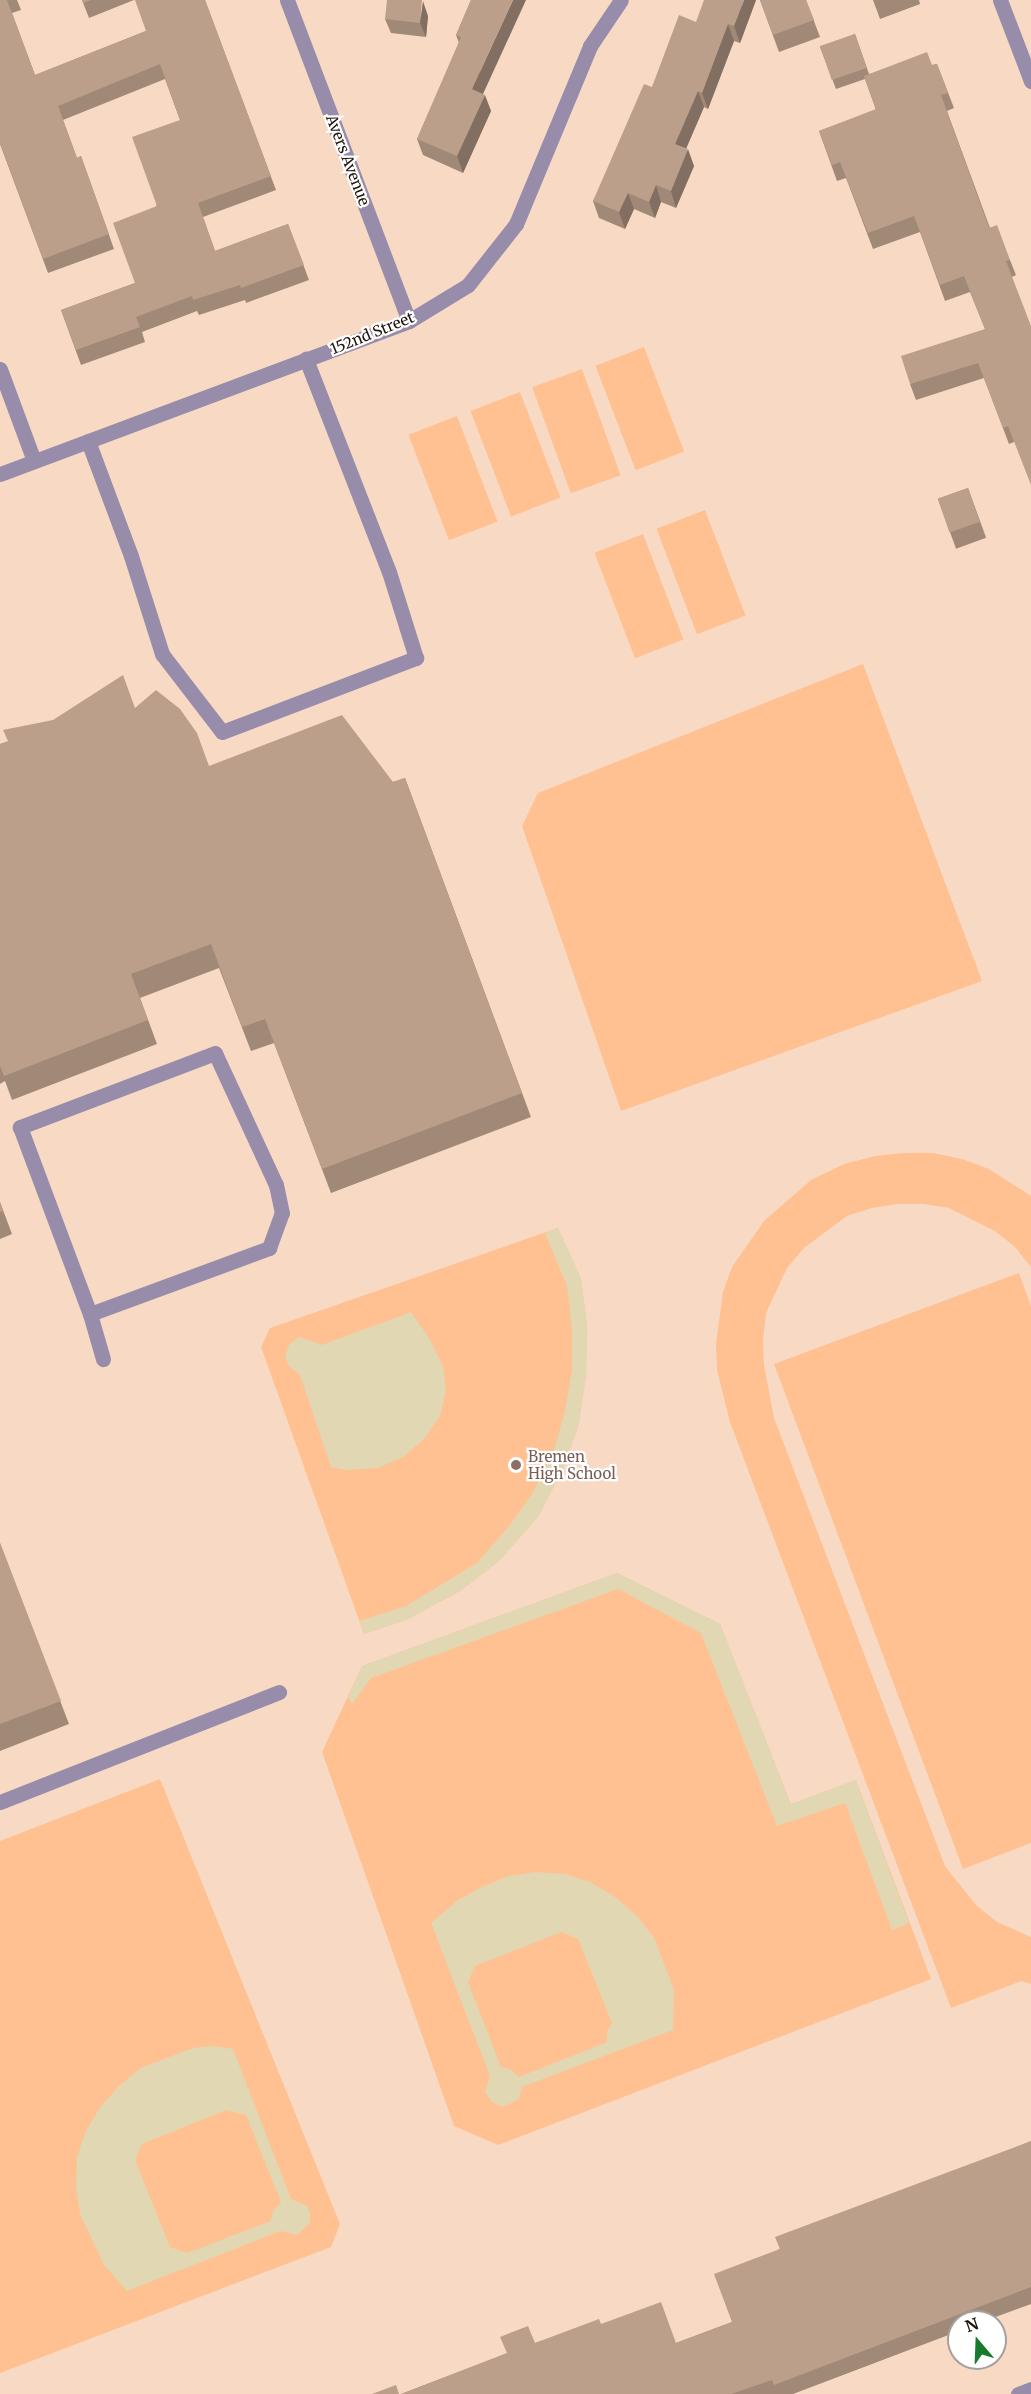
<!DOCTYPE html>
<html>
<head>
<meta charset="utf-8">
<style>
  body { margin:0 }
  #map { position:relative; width:1031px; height:2394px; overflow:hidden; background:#f8dac4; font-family:Merriweather,serif }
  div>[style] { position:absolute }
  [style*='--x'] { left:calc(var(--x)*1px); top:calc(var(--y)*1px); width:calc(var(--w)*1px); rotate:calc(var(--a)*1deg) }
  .green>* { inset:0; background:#ffc192; transform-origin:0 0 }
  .sand>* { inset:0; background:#e1d7b2 }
  .service>* { height:15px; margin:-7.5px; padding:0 7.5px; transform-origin:7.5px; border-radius:7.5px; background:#988cab }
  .minor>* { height:15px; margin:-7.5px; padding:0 7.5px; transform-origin:7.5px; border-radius:7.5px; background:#988cab }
  .wall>* { inset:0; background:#a18978; transform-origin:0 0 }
  .shaded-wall>* { inset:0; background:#836f61 }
  .building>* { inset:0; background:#bb9f8b; transform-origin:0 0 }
  .dots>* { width:16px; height:16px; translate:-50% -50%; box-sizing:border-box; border:3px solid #fff; border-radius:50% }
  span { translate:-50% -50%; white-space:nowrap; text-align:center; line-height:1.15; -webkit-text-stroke:4.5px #fff; paint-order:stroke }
  .street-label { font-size:15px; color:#1f150d }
  .education-label { font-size:15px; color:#785e54 }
  .left { translate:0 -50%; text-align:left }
  .north { position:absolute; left:947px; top:2310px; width:60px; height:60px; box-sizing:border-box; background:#fff; border:2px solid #a5a19e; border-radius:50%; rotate:341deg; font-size:16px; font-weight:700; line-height:24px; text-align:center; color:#1f150d }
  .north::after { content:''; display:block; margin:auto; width:21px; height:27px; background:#177a2d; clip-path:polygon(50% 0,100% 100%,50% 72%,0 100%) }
</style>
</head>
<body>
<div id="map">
  <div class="green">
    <i style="left:644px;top:347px;width:112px;height:52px;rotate:69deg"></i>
    <i style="left:582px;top:369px;width:113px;height:53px;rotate:70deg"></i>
    <i style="left:520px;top:392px;width:113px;height:53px;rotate:69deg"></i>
    <i style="left:457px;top:416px;width:113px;height:52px;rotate:69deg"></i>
    <i style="left:705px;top:510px;width:113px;height:52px;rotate:69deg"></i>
    <i style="left:643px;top:534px;width:113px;height:52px;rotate:69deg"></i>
    <i style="clip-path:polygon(863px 664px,982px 981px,621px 1111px,522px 826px,538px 793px)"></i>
    <i style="clip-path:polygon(903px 1153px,933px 1153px,962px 1159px,989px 1169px,1031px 1196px,1031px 1267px,1015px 1247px,995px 1231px,949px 1208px,924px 1204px,898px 1204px,872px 1208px,847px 1216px,804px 1248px,787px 1268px,766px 1313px,763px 1340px,764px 1365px,774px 1418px,945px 1866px,976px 1905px,997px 1922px,1031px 1937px,1031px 1984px,1021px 1981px,951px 2008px,730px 1422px,717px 1370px,716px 1343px,723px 1292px,732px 1267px,764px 1221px,811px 1180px,844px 1164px,875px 1156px)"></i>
    <i style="clip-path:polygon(558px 1228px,581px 1279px,587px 1325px,586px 1376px,578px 1427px,564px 1467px,538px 1517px,498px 1562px,460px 1591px,406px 1620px,364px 1634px,261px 1347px,270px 1328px)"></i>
    <i style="clip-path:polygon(1019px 1273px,1031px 1306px,1031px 1843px,963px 1869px,774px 1364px)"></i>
    <i style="clip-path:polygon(617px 1573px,720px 1624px,791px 1804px,856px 1780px,931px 1979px,498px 2145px,454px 2126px,322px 1752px,362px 1666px)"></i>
    <i style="clip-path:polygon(160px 1779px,340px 2224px,331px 2247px,0 2373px,0 1841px)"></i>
  </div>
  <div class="sand">
    <i style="clip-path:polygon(558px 1228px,581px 1279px,587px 1325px,586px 1376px,578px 1427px,564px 1467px,538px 1517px,498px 1562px,460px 1591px,406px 1620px,364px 1634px,359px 1621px,406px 1606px,477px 1563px,510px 1525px,532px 1494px,553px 1453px,565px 1411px,572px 1369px,572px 1330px,567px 1286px,545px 1233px)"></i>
    <i style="clip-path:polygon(411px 1312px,430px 1340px,443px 1366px,446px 1390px,440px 1416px,424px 1439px,403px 1457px,378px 1468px,346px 1470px,331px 1467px,300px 1375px,289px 1366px,285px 1357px,289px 1345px,299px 1337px,322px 1345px)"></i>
    <i style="clip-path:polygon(617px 1573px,720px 1624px,791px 1804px,856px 1780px,909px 1923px,892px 1930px,845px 1803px,777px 1826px,701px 1633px,618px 1589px,371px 1678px,352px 1704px,348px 1697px,362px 1666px)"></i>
    <i style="clip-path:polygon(evenodd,535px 1872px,565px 1874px,590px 1882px,615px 1897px,638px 1917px,654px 1938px,674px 1990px,673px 2030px,522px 2087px,519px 2099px,503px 2107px,492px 2102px,485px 2092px,490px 2076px,431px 1923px,458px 1900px,484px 1886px,509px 1876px,535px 1872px,562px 1932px,578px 1939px,612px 2023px,607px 2031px,607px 2042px,519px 2077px,510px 2069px,501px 2067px,468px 1982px,475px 1966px,562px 1932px)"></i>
    <i style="clip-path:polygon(evenodd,212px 2046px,233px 2049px,291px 2199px,307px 2206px,310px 2212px,310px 2223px,297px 2235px,280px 2231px,127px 2291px,104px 2265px,80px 2214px,76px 2187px,77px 2158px,85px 2133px,100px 2107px,120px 2085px,141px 2068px,193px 2048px,212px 2046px,226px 2110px,246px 2115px,281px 2202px,273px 2211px,271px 2221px,187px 2253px,170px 2247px,135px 2160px,142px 2144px,226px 2110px)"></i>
  </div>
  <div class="service">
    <i style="--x:88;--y:441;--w:123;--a:69.5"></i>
    <i style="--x:131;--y:556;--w:103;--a:72.4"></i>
    <i style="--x:162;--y:654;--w:98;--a:52.4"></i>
    <i style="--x:222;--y:732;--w:208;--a:-20.9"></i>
    <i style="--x:416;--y:658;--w:90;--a:-107.4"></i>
    <i style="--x:389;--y:572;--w:229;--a:-111.3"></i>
    <i style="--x:90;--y:1314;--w:191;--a:-20.2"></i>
    <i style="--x:269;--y:1248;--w:37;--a:-70"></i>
    <i style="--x:282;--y:1213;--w:29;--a:-102"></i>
    <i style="--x:276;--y:1185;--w:145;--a:-114.8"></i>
    <i style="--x:215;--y:1053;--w:209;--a:159.2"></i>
    <i style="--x:20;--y:1127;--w:200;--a:69.5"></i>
    <i style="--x:90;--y:1314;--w:47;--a:73.9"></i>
    <i style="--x:0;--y:1802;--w:300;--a:-21.5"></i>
  </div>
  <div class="minor">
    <i style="--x:287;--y:0;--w:343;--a:69.2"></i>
    <i style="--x:1000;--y:0;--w:87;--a:69.1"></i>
    <i style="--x:0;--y:369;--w:98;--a:69.7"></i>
    <i style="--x:0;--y:474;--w:437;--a:-20.5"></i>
    <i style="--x:409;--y:321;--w:69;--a:-31.4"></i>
    <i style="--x:468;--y:285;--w:78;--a:-51.8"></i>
    <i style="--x:516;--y:224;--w:193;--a:-67.4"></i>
    <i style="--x:590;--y:46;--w:55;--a:-56"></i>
    <i style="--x:1018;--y:2394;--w:14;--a:-21"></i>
  </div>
  <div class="wall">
    <i style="clip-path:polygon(0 0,17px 0,21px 10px,12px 13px,35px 75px,146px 31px,205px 0,276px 190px,203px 217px,215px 251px,288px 224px,309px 280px,246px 303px,245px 300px,199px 315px,197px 311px,142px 332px,145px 342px,81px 365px,61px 310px,135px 283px,180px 120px,165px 79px,63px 120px,77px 158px,81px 156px,114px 249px,48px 273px,0 144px)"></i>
    <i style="clip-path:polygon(82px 0,134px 0,89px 18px)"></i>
    <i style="clip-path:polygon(471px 0,483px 94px,491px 111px,463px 173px,423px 155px,417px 139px,459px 43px,456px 35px)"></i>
    <i style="clip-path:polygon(756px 0,740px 43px,734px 41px,708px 109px,704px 107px,686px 149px,694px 166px,676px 208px,661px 202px,655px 218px,634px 209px,625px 229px,599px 218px,593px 201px,652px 87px,696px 22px)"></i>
    <i style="clip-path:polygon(760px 0,806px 0,820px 37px,779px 52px)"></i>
    <i style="clip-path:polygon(873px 0,919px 0,920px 4px,880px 19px)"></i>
    <i style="clip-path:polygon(428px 16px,426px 37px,391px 33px,385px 19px)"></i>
    <i style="clip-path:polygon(855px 34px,869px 74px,932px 65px,937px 64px,954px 108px,947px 111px,990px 228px,1010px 260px,1016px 275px,1012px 277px,1014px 442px,1009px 444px,984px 378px,916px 400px,910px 384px,985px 329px,970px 292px,945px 301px,920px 232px,873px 249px,846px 178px,837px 181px,819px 131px,876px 110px,865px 79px,836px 89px,820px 47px)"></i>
    <i style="left:968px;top:488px;width:53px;height:32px;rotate:70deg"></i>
    <i style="clip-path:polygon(135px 708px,209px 766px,393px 782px,405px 778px,531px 1117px,331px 1193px,274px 1043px,251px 1051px,219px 968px,140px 998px,157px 1044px,12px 1100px,5px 1081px,0 1084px,0 744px)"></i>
    <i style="clip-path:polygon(0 1202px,12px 1234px,0 1239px)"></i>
    <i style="clip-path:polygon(0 1543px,69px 1724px,0 1751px)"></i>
    <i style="clip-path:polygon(1031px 2141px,1031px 2304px,982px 2322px,959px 2322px,959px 2331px,793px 2394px,401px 2394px,535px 2343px,601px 2324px,676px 2343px,732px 2322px,779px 2249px)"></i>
  </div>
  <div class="shaded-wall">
    <i style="clip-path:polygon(513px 0,526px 0,478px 105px,472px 89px)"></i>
    <i style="clip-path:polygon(744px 0,756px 0,740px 43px,734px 26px)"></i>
    <i style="clip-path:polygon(423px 1px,428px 16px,426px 37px,420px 23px)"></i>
    <i style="clip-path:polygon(728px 24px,734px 41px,708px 109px,702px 93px)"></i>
    <i style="clip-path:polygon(698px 91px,704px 107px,681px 160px,675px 144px)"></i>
    <i style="clip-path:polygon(485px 95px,491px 111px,463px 173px,457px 156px)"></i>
    <i style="clip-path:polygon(688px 149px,694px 166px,676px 208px,671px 191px)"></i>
    <i style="clip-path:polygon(656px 185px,661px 202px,655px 218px,649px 202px)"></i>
    <i style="clip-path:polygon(628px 193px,634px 209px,625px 229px,619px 212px)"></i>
  </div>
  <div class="building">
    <i style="clip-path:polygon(0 0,7px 0,35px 75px,146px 31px,135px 0,205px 0,271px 176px,198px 203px,215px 251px,288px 224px,304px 265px,241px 288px,240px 285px,193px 300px,192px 296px,136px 317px,140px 327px,76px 350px,61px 310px,135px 283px,113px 223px,157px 206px,132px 137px,180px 120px,160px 64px,58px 106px,77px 158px,81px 156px,109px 234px,43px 259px,0 143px)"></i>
    <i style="clip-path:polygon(82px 0,91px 0,83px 3px)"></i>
    <i style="clip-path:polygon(387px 0,422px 0,420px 23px,385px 19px)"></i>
    <i style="clip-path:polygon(471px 0,513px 0,472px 89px,485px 95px,457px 156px,417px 139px,461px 37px,456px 35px)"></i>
    <i style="clip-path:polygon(704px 0,744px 0,734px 26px,728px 24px,702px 93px,698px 91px,675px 144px,688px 149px,671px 191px,656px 185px,649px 202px,628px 193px,619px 212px,593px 201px,644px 84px,652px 87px,679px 15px,696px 22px)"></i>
    <i style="clip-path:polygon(760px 0,806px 0,814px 20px,773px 35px)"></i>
    <i style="left:855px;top:34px;width:36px;height:37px;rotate:71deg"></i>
    <i style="clip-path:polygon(927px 52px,932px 65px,937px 64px,948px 93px,941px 95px,989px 228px,997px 225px,1010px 260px,1006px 261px,1031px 326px,1031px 485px,1008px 426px,1003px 428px,978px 363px,910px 384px,901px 356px,985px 329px,964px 276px,940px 285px,914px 216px,868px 233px,840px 162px,832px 165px,819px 131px,876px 109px,864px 76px)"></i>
    <i style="left:968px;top:488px;width:36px;height:32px;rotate:71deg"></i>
    <i style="clip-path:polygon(123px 675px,135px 708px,156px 690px,180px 709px,197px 733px,209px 766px,342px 715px,393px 782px,405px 778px,522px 1093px,322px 1169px,265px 1019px,242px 1027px,211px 944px,131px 974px,148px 1020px,4px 1076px,0 1066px,0 744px,8px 741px,3px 730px,53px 720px)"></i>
    <i style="clip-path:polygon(0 1202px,3px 1211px,0 1212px)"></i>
    <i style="clip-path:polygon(0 1543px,61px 1701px,0 1724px)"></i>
    <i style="clip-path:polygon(1031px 2141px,1031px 2287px,774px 2385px,772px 2380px,731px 2394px,401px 2394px,507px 2353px,500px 2337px,528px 2326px,535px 2343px,599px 2319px,601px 2324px,661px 2302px,676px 2343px,732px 2322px,714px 2274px,780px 2249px,775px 2237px)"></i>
    <i style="clip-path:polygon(396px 2385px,399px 2394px,372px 2394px)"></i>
  </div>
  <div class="dots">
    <i style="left:516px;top:1465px;background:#8d6e63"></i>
  </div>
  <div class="street-label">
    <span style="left:348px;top:160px;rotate:69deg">Avers Avenue</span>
    <span style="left:372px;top:333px;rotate:-22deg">152nd Street</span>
  </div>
  <div class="education-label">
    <span class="left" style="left:528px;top:1465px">Bremen<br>High School</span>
  </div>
  <div class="north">N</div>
</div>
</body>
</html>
